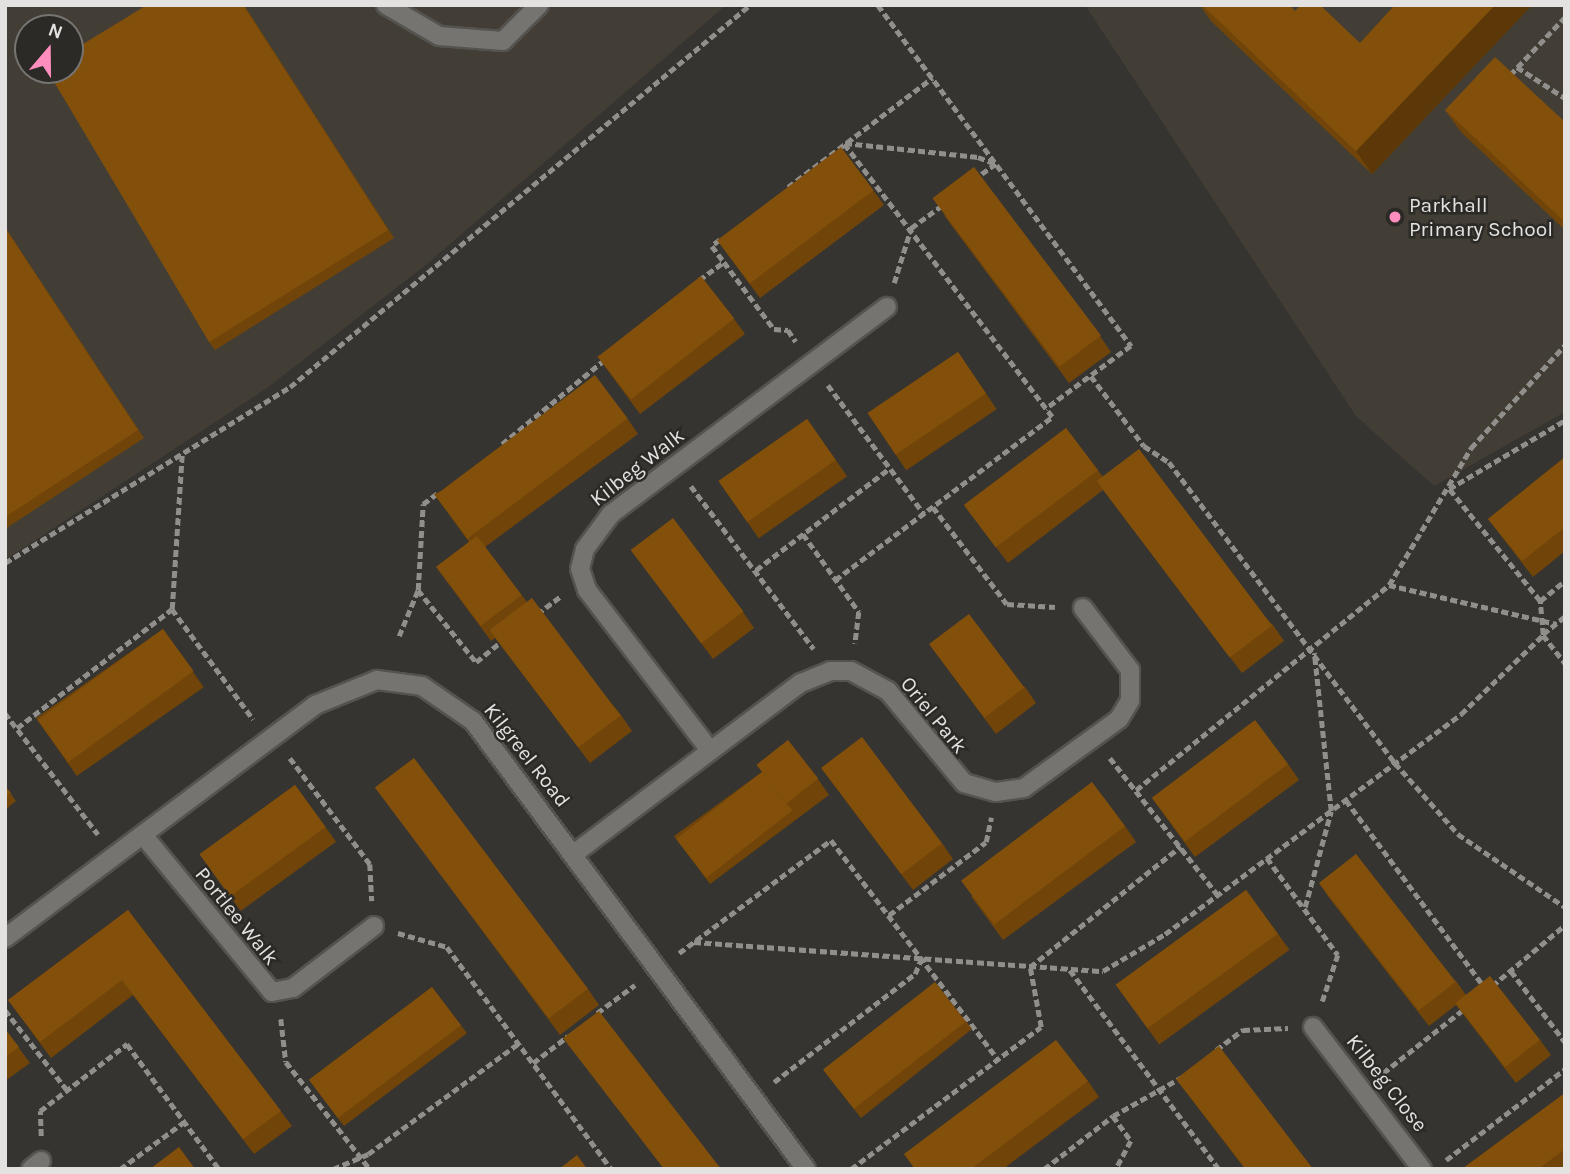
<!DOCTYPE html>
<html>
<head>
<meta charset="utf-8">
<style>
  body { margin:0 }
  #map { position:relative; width:1570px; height:1174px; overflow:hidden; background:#363430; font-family:Karla,sans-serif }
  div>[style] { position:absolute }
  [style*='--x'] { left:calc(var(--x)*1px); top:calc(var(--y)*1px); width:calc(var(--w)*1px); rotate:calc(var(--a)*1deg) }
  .built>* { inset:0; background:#433e35 }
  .path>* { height:4.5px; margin-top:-2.25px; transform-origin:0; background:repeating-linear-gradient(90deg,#918f8c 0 7px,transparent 0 10.5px) }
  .roads { filter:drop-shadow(2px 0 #545350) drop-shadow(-2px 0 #545350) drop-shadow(0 2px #545350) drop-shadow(0 -2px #545350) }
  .minor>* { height:18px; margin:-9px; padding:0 9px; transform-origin:9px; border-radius:9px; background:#767470 }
  .wall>* { inset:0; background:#714509; transform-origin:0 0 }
  .shaded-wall>* { inset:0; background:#5c3808 }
  .building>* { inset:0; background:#83500b; transform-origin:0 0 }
  .dots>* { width:19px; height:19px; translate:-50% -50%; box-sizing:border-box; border:4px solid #2c2a27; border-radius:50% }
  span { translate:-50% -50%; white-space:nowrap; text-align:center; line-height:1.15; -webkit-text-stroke:5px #2c2a27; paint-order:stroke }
  .poi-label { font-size:21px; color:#e3e2e0 }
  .left { translate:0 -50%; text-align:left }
  .street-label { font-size:21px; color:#e3e2e0 }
  .frame { position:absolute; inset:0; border:7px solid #e3e2e0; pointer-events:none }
  .north { position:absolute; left:14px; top:14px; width:70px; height:70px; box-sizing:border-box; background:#2c2a27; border:2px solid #757471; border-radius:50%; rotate:20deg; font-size:19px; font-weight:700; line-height:28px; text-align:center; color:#e3e2e0 }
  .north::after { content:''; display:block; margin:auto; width:24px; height:32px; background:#fd8ebe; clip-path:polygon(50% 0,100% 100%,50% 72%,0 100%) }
</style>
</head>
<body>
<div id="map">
  <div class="built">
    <i style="clip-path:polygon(evenodd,5px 5px,726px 5px,427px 264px,267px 388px,5px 560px,5px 5px,28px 28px,70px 28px,70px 70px,28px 70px,28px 28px)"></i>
    <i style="clip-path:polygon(1085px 5px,1565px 5px,1565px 412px,1434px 486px,1356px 416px)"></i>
  </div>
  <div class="path">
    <i style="--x:878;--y:5;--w:425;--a:53.4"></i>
    <i style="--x:1131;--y:346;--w:106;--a:143.5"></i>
    <i style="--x:1517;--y:67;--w:57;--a:32.9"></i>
    <i style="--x:1510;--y:75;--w:80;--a:-46.5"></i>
    <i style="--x:845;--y:143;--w:134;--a:6"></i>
    <i style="--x:978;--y:157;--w:19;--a:21"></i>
    <i style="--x:996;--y:164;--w:24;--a:144"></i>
    <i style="--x:788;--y:187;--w:181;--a:-37.1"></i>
    <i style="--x:720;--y:240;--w:10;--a:143"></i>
    <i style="--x:712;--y:246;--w:20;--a:53"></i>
    <i style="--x:724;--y:262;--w:84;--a:53.3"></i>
    <i style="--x:774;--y:329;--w:14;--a:4"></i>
    <i style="--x:788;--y:330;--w:14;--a:56"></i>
    <i style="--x:699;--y:280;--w:31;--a:-36"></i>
    <i style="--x:894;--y:283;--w:58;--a:-72.8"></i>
    <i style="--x:911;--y:228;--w:39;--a:-36"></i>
    <i style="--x:1091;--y:376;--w:88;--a:52.9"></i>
    <i style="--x:1144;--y:446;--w:30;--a:33"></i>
    <i style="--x:1169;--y:462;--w:376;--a:53.1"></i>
    <i style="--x:1395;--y:763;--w:95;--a:48.4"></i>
    <i style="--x:1458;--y:834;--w:130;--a:34.3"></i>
    <i style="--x:828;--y:385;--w:161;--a:53.3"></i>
    <i style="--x:502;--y:444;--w:131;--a:-39.4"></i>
    <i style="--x:691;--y:486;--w:204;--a:53"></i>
    <i style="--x:933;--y:507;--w:122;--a:52.7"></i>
    <i style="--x:1007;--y:604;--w:48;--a:3.6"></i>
    <i style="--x:803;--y:534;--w:96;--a:54.3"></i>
    <i style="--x:859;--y:612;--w:32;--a:97"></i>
    <i style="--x:5;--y:563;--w:335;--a:-31.7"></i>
    <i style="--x:290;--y:387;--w:598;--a:-39.71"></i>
    <i style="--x:756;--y:570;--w:168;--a:-37.3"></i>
    <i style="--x:835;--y:580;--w:271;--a:-36.9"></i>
    <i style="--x:1052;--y:417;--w:345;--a:-127.3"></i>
    <i style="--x:1389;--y:585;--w:172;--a:13.1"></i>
    <i style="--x:418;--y:590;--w:92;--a:51.1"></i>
    <i style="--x:476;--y:662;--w:33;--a:-39"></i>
    <i style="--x:1540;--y:601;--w:144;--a:-129.1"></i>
    <i style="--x:1449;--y:489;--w:135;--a:-30.7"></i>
    <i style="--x:172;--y:609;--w:155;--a:-86.3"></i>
    <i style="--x:537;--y:614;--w:30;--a:-37"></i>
    <i style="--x:1565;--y:617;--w:28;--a:141"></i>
    <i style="--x:1543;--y:635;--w:36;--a:52"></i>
    <i style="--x:399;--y:636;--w:50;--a:-67.6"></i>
    <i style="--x:418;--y:590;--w:86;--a:-86.7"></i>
    <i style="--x:423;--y:504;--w:20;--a:-37"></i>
    <i style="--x:5;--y:713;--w:153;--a:52.5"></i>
    <i style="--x:17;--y:728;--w:195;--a:-37.5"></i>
    <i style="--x:172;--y:609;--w:137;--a:53.6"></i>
    <i style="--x:290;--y:758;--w:133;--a:53"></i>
    <i style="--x:370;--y:864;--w:37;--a:87"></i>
    <i style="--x:1110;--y:758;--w:174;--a:51.8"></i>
    <i style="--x:1136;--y:790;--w:326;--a:-39"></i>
    <i style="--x:1389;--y:585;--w:160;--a:-59.1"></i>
    <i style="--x:1471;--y:448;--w:139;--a:-47.6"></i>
    <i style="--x:1346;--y:800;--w:230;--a:53.5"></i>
    <i style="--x:1267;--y:858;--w:120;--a:53.8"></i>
    <i style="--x:1338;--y:955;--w:51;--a:108.4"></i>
    <i style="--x:1305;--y:907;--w:99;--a:-74.8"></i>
    <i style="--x:1331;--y:811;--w:159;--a:-96.1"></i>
    <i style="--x:889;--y:915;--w:121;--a:-37"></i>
    <i style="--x:986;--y:842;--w:25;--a:-78"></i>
    <i style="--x:398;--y:933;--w:51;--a:15.9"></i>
    <i style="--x:447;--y:947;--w:276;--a:53.5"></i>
    <i style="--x:694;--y:942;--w:410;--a:4.1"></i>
    <i style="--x:1103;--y:971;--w:72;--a:-30.8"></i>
    <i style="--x:1165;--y:934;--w:369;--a:-36.6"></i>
    <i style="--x:1461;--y:714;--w:114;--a:-43.9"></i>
    <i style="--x:1543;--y:635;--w:34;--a:-95"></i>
    <i style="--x:1540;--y:601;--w:32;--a:-39"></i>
    <i style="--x:679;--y:953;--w:189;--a:-36.6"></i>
    <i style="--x:831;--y:840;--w:275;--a:52.7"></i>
    <i style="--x:1070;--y:970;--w:249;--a:53.2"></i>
    <i style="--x:1511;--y:971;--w:89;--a:52.7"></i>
    <i style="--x:1492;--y:986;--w:95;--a:-39.9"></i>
    <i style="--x:5;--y:1010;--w:101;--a:52.2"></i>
    <i style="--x:597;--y:1013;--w:47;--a:-36.4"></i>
    <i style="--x:281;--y:1019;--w:43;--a:83.4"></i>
    <i style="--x:286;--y:1062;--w:136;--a:51.9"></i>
    <i style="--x:1216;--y:1050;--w:34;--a:-37"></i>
    <i style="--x:1243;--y:1030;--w:45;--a:-2.5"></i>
    <i style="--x:533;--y:1063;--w:44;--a:-37.6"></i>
    <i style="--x:1383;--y:1073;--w:103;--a:-38.3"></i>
    <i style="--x:774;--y:1082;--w:178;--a:-37.5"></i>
    <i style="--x:915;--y:974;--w:16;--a:-68"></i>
    <i style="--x:1113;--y:1116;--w:31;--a:54"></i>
    <i style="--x:1131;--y:1141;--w:32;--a:118"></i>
    <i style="--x:41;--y:1136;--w:25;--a:-92"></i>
    <i style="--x:40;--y:1111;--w:110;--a:-37.6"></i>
    <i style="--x:127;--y:1044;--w:155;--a:53.6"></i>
    <i style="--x:1446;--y:1160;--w:150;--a:-37.4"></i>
    <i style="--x:120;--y:1169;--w:79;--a:-36.3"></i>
    <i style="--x:333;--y:1169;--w:38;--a:-23"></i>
    <i style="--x:368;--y:1154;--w:187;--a:-36.3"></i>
    <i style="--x:851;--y:1169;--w:237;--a:-36.8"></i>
    <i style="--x:1041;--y:1027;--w:61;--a:-100.4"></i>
    <i style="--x:1030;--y:967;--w:193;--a:-38.7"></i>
    <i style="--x:1044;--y:1169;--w:87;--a:-37.5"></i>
    <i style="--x:1113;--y:1116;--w:79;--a:-29.5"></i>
  </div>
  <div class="roads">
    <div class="minor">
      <i style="--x:386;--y:5;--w:61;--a:30.3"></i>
      <i style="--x:439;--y:36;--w:64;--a:4.5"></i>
      <i style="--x:503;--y:41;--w:51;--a:-45"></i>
      <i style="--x:709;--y:749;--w:200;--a:-127.5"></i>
      <i style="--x:587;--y:590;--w:22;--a:-108"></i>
      <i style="--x:580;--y:569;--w:21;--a:-76"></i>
      <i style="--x:585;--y:549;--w:44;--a:-53.4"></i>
      <i style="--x:611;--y:514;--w:345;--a:-36.9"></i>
      <i style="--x:143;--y:835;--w:203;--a:50.6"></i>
      <i style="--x:272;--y:992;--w:21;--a:-11"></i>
      <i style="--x:293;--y:988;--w:102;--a:-37.4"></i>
      <i style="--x:575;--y:853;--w:283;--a:-37"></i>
      <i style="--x:801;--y:683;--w:31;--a:-22"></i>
      <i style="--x:830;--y:671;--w:21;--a:0"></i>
      <i style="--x:851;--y:671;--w:42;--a:28.4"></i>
      <i style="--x:888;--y:691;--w:119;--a:50.4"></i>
      <i style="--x:964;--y:783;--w:33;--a:16"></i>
      <i style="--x:996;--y:792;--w:28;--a:-8"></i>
      <i style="--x:1024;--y:788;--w:117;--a:-36"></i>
      <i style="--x:1119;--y:719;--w:21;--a:-59"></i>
      <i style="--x:1130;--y:701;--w:31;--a:-90"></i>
      <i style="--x:1130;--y:670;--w:78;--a:-127.2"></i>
      <i style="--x:5;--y:938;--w:388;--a:-36.9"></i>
      <i style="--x:315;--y:705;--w:67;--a:-22"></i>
      <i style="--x:377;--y:680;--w:45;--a:7.6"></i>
      <i style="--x:422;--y:686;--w:62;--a:34.5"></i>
      <i style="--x:473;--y:721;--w:558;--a:53.38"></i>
      <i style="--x:1313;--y:1027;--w:179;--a:52.5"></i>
      <i style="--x:31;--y:1169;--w:13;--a:-39"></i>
    </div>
  </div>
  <div class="wall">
    <i style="clip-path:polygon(244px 5px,394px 238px,215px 350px,209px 342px)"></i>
    <i style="clip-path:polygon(1200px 5px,1289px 5px,1295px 11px,1360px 43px,1395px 5px,1532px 5px,1372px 174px,1211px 21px)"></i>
    <i style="clip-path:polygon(1445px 110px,1565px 122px,1565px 230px,1461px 132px)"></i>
    <i style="clip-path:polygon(873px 190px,884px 205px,760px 298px,717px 240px)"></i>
    <i style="clip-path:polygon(943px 214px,1100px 336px,1111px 352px,1069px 383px)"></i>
    <i style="clip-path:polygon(5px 227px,144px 438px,5px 529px)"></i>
    <i style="clip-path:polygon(734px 319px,745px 334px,640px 414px,597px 356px)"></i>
    <i style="left:958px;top:352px;width:69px;height:109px;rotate:56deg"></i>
    <i style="clip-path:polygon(627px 418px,638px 434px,485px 547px,527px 602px,621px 715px,632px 731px,590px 763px,495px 638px,491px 641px,436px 567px,469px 542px,434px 494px)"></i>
    <i style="left:807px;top:419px;width:70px;height:108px;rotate:55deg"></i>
    <i style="clip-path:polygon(1066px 428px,1103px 477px,1273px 625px,1284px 641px,1242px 673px,1103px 490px,1008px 563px,965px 506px)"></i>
    <i style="clip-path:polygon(1565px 457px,1565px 551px,1533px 577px,1488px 519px)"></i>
    <i style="clip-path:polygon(631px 550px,743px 612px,754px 628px,713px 659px)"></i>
    <i style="left:163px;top:629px;width:71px;height:155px;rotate:55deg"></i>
    <i style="clip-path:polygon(929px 644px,1025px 687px,1036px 703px,996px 734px)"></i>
    <i style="clip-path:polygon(1288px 764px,1299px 780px,1195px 857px,1152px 798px)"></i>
    <i style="clip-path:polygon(821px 768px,942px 843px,953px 859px,913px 890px)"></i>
    <i style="clip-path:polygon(762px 772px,818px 779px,829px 795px,710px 884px,674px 836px)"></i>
    <i style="left:295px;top:785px;width:70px;height:118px;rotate:54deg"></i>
    <i style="clip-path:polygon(5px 786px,16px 801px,5px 810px)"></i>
    <i style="clip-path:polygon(375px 787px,588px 989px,599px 1005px,560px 1035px)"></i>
    <i style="clip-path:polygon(1125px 826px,1136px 842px,1003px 940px,971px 896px)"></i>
    <i style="clip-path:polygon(1319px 883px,1456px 981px,1466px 995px,1540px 1040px,1551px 1055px,1516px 1083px,1456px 1005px,1429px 1026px,1330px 899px)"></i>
    <i style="left:1246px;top:890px;width:74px;height:161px;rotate:54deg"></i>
    <i style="clip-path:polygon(128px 910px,292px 1126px,254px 1154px,133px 995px,51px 1058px,8px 1000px)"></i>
    <i style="left:432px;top:987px;width:58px;height:154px;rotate:53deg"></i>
    <i style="clip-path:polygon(966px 1021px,972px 1029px,861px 1118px,824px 1071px)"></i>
    <i style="clip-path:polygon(5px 1029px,30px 1063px,5px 1081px)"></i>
    <i style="clip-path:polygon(1176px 1079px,1313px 1169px,1245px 1169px)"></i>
    <i style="clip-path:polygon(1088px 1081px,1099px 1097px,1003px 1169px,915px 1169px,904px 1154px)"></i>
    <i style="clip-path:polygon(1565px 1093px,1565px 1169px,1462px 1169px)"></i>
  </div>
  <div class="shaded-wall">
    <i style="clip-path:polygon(1495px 5px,1532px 5px,1372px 174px,1356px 151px)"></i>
  </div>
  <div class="building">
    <i style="clip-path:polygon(147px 5px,243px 5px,388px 230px,209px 342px,47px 70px,70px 70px,70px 52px)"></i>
    <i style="clip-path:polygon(1202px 5px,1289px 5px,1295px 11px,1301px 5px,1320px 5px,1360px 43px,1395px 5px,1495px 5px,1356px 151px)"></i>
    <i style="clip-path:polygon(1495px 57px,1565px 122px,1565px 222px,1445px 110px)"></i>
    <i style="left:841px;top:147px;width:54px;height:155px;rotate:53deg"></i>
    <i style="left:974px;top:167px;width:211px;height:52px;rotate:53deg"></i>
    <i style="clip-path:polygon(5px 228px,138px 430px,5px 517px)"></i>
    <i style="left:701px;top:276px;width:54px;height:131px;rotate:52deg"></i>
    <i style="left:958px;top:352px;width:50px;height:109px;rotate:56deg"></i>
    <i style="left:595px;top:375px;width:54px;height:200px;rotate:53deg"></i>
    <i style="left:807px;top:419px;width:50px;height:108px;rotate:55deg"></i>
    <i style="left:1066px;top:428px;width:53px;height:128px;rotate:53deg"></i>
    <i style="left:1139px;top:449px;width:221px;height:53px;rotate:53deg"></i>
    <i style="clip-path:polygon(1565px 457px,1565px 527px,1522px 561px,1488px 519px)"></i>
    <i style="left:673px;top:518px;width:117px;height:53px;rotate:53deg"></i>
    <i style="left:477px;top:536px;width:74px;height:51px;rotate:53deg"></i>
    <i style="left:532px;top:598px;width:147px;height:53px;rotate:53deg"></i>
    <i style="left:969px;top:614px;width:92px;height:50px;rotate:53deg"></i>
    <i style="left:163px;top:629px;width:52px;height:155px;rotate:54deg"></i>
    <i style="left:1255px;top:720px;width:55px;height:129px;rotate:53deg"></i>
    <i style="left:862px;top:737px;width:133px;height:51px;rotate:53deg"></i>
    <i style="left:788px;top:740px;width:49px;height:40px;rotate:52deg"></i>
    <i style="left:414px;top:758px;width:289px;height:49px;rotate:53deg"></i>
    <i style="left:762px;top:772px;width:49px;height:109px;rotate:52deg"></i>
    <i style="left:1092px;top:782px;width:55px;height:164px;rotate:53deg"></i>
    <i style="left:295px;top:785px;width:52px;height:118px;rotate:54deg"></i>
    <i style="clip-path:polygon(5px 786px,11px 793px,5px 797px)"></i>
    <i style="left:1356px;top:854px;width:162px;height:47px;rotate:52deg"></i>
    <i style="left:1246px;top:890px;width:54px;height:161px;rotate:54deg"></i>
    <i style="clip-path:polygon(128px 910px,281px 1111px,243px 1139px,122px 980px,40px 1042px,8px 1000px)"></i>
    <i style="left:1490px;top:976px;width:81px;height:44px;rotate:52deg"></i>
    <i style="left:935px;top:982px;width:50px;height:142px;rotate:52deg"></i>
    <i style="left:432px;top:987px;width:48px;height:154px;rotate:53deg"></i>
    <i style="clip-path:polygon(599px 1011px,721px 1169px,664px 1169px,563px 1038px)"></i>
    <i style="clip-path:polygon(5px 1029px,19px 1047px,5px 1057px)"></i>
    <i style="clip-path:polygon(1056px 1040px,1088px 1081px,971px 1169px,915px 1169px,904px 1154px)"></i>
    <i style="clip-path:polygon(1219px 1046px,1313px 1169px,1246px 1169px,1176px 1079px)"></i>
    <i style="clip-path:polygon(1565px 1093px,1565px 1149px,1538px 1169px,1462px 1169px)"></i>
    <i style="clip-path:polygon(179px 1147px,195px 1169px,150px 1169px)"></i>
    <i style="clip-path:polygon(577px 1155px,587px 1169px,559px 1169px)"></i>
  </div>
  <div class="dots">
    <i style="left:1395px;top:217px;background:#fd8ebe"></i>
  </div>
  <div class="poi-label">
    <span class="left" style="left:1409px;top:217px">Parkhall<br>Primary School</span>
  </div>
  <div class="street-label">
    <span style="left:637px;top:467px;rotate:-38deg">Kilbeg Walk</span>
    <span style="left:934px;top:715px;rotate:51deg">Oriel Park</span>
    <span style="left:527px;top:755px;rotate:52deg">Kilgreel Road</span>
    <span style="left:237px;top:916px;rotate:51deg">Portlee Walk</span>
    <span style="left:1387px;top:1083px;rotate:52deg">Kilbeg Close</span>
  </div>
  <div class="frame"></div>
  <div class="north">N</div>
</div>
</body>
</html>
